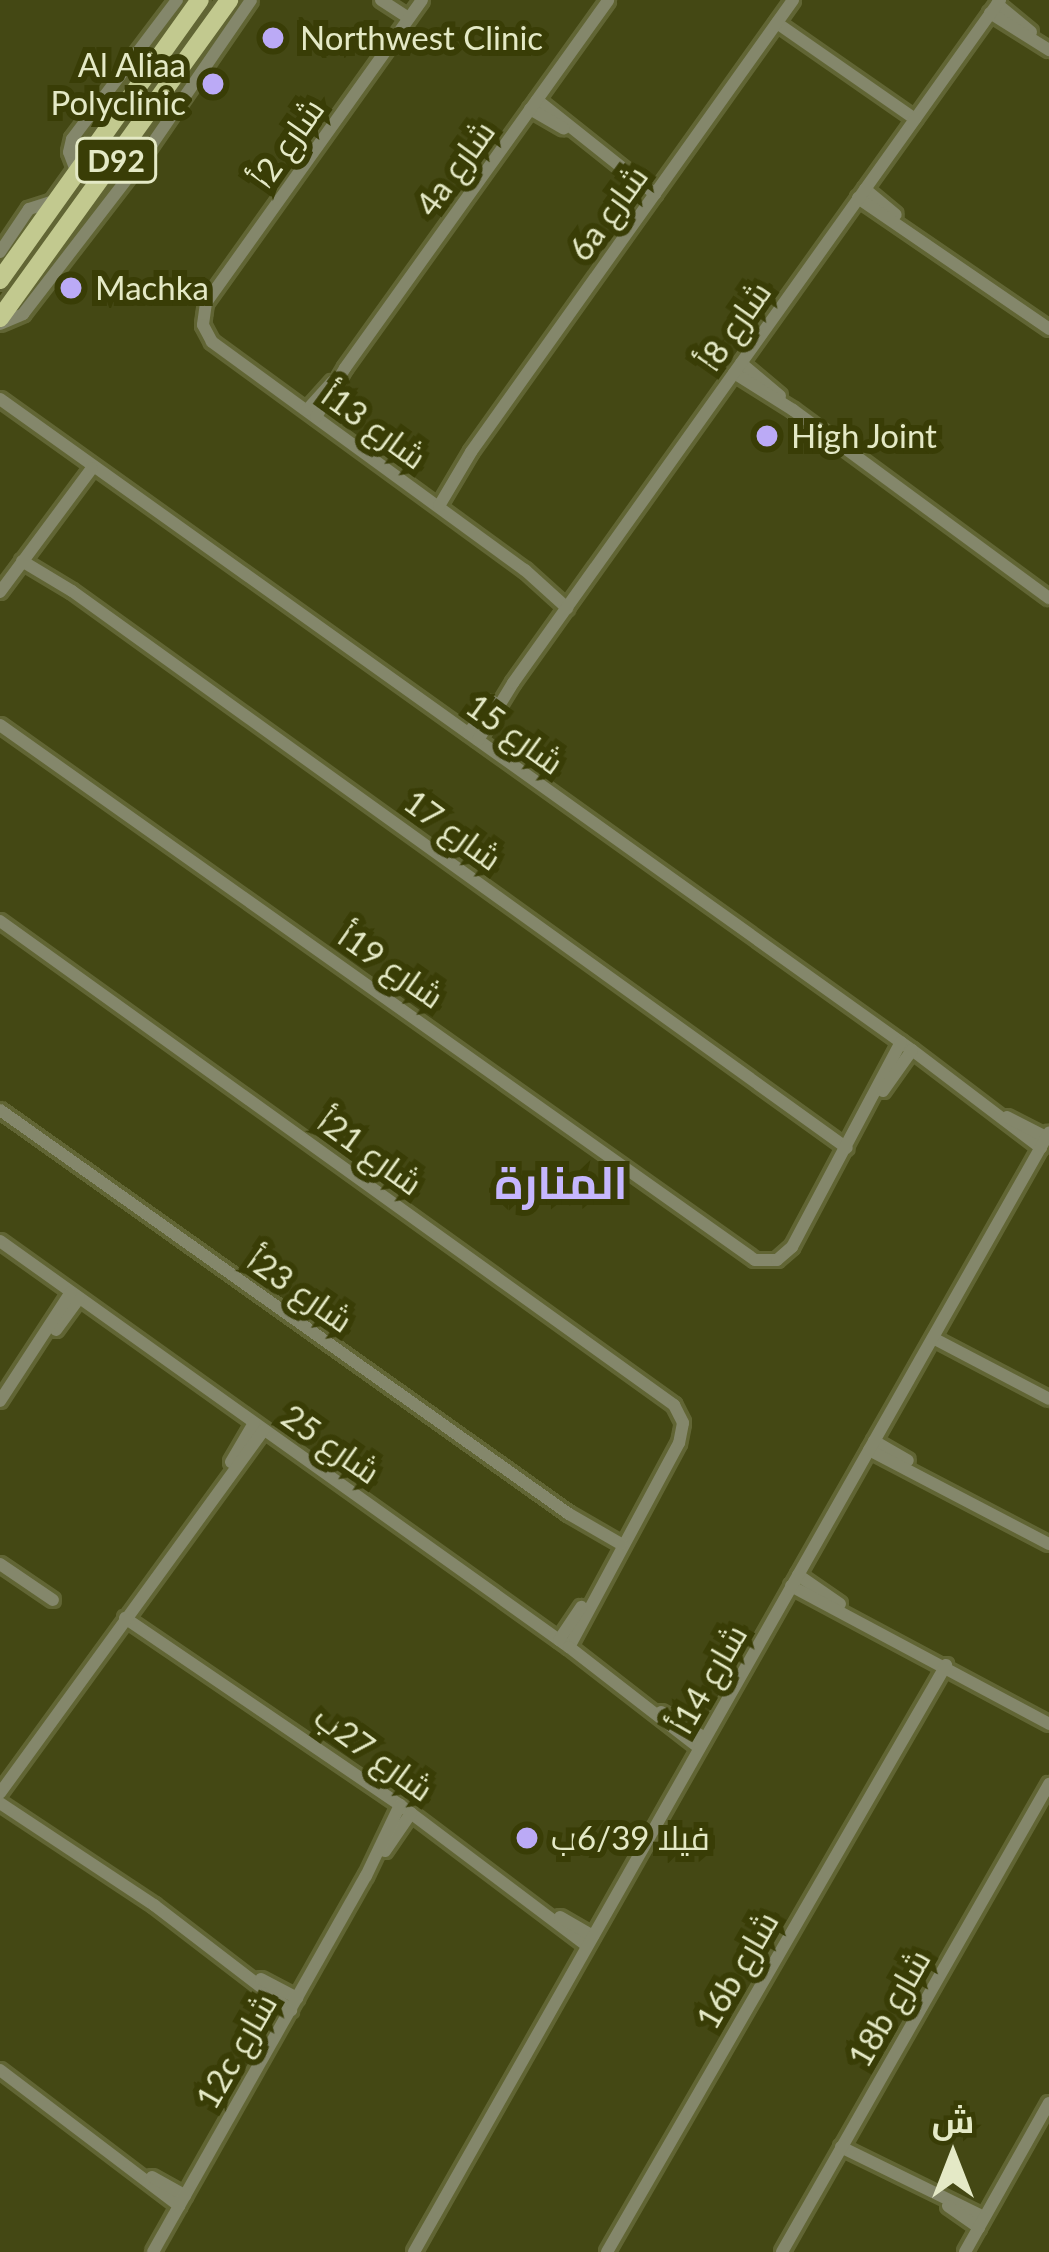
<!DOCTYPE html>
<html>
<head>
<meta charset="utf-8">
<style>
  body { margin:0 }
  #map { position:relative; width:1049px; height:2252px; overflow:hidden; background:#444814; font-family:Lato,Cairo,sans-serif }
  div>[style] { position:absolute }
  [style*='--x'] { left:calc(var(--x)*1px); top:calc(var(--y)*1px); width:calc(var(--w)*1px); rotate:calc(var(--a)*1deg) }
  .roads { filter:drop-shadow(3px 0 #616534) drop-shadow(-3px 0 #616534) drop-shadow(0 3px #616534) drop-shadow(0 -3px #616534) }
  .minor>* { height:12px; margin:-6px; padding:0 6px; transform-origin:6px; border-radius:6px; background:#84876b }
  .primary>* { height:18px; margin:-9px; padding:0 9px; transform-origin:9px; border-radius:9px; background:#c2c98f }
  .dots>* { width:33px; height:33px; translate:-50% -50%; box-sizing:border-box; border:6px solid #393d06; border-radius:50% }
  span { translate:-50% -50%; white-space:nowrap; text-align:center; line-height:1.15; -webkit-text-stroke:12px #393d06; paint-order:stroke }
  .shield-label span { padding:3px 9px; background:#393d06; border:3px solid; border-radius:9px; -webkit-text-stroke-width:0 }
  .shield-label { font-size:30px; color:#e4e9c6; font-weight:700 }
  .poi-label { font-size:33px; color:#e4e9c6 }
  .left { translate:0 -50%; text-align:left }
  .right { translate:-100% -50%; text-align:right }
  .street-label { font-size:33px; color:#e4e9c6 }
  .district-label { font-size:45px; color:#c5b6fe; font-weight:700 }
  .north { position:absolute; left:893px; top:2096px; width:120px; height:120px; -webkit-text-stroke:9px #393d06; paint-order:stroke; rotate:0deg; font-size:33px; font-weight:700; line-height:48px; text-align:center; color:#e4e9c6 }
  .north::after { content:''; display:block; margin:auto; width:42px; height:54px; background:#e4e9c6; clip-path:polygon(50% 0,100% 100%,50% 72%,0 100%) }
</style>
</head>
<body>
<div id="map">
  <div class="roads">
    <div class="minor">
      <i style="--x:381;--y:0;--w:33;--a:33"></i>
      <i style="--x:422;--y:0;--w:372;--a:125.5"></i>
      <i style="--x:206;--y:303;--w:22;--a:98"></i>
      <i style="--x:203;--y:325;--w:19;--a:62"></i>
      <i style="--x:212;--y:342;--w:387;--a:36.1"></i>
      <i style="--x:525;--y:570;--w:57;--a:42.1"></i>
      <i style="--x:997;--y:4;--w:44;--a:39.5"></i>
      <i style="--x:990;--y:13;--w:70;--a:32.1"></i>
      <i style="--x:777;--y:23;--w:168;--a:34.8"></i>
      <i style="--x:537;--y:100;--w:151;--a:38.5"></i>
      <i style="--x:530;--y:109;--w:39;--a:30"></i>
      <i style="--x:77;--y:173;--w:22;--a:-111"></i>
      <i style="--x:69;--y:152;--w:13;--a:-77"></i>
      <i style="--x:72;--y:139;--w:174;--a:-52.9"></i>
      <i style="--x:865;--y:189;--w:40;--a:40"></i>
      <i style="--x:858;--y:198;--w:232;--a:34.4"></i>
      <i style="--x:0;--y:252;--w:52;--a:-56"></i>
      <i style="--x:29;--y:209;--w:28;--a:-18"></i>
      <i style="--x:0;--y:324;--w:25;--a:-23"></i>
      <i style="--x:23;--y:314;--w:187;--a:-52.4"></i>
      <i style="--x:137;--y:166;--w:201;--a:-55.5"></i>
      <i style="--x:741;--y:363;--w:51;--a:40.2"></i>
      <i style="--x:734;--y:373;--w:70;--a:32.1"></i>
      <i style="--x:793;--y:410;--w:318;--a:36.3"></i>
      <i style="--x:0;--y:399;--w:1121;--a:35.52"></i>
      <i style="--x:912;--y:1050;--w:162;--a:37.2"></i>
      <i style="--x:307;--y:410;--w:38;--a:-48"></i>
      <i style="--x:316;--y:417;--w:57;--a:-59.4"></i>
      <i style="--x:345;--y:368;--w:452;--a:-54.4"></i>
      <i style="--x:439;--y:506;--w:63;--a:-59.3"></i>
      <i style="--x:471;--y:452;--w:555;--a:-54.53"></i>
      <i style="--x:22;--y:561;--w:58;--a:31"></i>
      <i style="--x:72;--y:591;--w:954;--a:35.71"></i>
      <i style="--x:0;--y:592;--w:154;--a:-53.4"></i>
      <i style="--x:0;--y:725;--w:925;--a:35.32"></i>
      <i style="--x:755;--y:1260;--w:22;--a:0"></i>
      <i style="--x:777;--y:1260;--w:20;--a:-41"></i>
      <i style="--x:792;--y:1247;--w:232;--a:-62"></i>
      <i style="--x:468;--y:733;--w:40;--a:-50"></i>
      <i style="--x:478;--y:740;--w:67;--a:-58.4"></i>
      <i style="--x:513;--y:683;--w:839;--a:-54.51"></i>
      <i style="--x:0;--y:921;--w:830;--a:35.68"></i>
      <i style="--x:674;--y:1405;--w:20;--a:63"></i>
      <i style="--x:683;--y:1423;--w:20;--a:101"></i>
      <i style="--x:679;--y:1443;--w:232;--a:118.3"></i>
      <i style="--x:883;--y:1091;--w:50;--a:-54.7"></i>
      <i style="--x:0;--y:1110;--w:698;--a:35.38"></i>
      <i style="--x:569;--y:1514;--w:60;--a:30"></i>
      <i style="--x:1007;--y:1117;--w:44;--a:27.1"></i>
      <i style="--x:0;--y:1241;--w:699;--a:35.51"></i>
      <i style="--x:569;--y:1647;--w:165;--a:37.8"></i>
      <i style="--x:56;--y:1330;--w:39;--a:-54"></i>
      <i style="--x:933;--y:1338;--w:131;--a:27.7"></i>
      <i style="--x:0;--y:1401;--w:130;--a:-56.9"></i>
      <i style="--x:874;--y:1441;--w:39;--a:30"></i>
      <i style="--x:869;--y:1450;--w:203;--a:27.6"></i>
      <i style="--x:231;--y:1462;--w:45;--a:-59.5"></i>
      <i style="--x:0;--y:1564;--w:64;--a:34.2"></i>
      <i style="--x:798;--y:1575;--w:51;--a:34.6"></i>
      <i style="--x:791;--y:1586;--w:293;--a:28.1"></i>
      <i style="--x:125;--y:1618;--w:333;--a:34.2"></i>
      <i style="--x:400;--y:1805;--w:234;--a:37"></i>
      <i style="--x:559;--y:1640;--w:40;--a:-56"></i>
      <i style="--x:661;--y:1712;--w:51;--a:30.6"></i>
      <i style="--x:0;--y:1793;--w:449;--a:-54"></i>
      <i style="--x:0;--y:1803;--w:185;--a:33.5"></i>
      <i style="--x:154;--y:1905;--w:173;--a:37.5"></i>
      <i style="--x:385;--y:1851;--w:46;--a:-55.6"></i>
      <i style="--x:560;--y:1917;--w:38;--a:30"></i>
      <i style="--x:261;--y:1979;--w:41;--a:27.8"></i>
      <i style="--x:0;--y:2070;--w:225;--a:37.2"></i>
      <i style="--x:841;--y:2147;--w:159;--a:26.1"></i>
      <i style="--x:152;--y:2177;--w:38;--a:29"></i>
      <i style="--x:948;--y:2206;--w:38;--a:35"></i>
      <i style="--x:153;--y:2252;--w:432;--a:-60.5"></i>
      <i style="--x:366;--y:1876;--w:79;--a:-64.4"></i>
      <i style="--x:414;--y:2252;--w:1287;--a:-60.43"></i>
      <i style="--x:607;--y:2252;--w:678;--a:-59.99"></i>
      <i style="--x:782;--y:2252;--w:539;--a:-60.29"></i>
      <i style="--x:965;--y:2252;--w:171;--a:-60.6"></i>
    </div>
    <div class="primary">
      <i style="--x:0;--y:280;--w:344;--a:-54.5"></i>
      <i style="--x:0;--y:318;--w:392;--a:-54.2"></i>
    </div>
  </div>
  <div class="dots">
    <i style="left:273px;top:38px;background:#bbaaf6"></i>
    <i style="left:213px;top:84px;background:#bbaaf6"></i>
    <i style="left:71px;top:288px;background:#bbaaf6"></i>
    <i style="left:767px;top:436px;background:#bbaaf6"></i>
    <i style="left:527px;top:1838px;background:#bbaaf6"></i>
  </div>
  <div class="shield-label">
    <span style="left:116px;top:160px">D92</span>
  </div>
  <div class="poi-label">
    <span class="left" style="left:300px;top:38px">Northwest Clinic</span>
    <span class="right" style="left:186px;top:84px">Al Aliaa<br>Polyclinic</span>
    <span class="left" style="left:95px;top:288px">Machka</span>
    <span class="left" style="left:791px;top:436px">High Joint</span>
    <span class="left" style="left:551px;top:1838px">فيلا 6/39ب</span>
  </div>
  <div class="street-label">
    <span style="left:287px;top:143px;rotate:-55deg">شارع 2أ</span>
    <span style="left:455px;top:168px;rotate:-54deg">4a شارع</span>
    <span style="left:608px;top:213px;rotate:-54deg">6a شارع</span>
    <span style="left:734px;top:326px;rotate:-55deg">شارع 8أ</span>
    <span style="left:374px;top:426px;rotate:36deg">شارع 13أ</span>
    <span style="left:515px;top:734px;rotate:36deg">شارع 15</span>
    <span style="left:453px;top:830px;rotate:36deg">شارع 17</span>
    <span style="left:391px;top:966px;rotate:35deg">شارع 19أ</span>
    <span style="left:370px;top:1152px;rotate:36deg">شارع 21أ</span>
    <span style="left:300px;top:1290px;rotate:35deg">شارع 23أ</span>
    <span style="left:331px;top:1444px;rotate:35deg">شارع 25</span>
    <span style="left:708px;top:1679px;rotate:-60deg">شارع 14أ</span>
    <span style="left:374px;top:1753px;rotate:36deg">شارع 27ب</span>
    <span style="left:737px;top:1970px;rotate:-60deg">16b شارع</span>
    <span style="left:889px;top:2008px;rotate:-60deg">18b شارع</span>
    <span style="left:236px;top:2051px;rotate:-60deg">12c شارع</span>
  </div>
  <div class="district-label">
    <span style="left:561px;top:1183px">المنارة</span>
  </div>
  <div class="north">ش</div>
</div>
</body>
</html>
